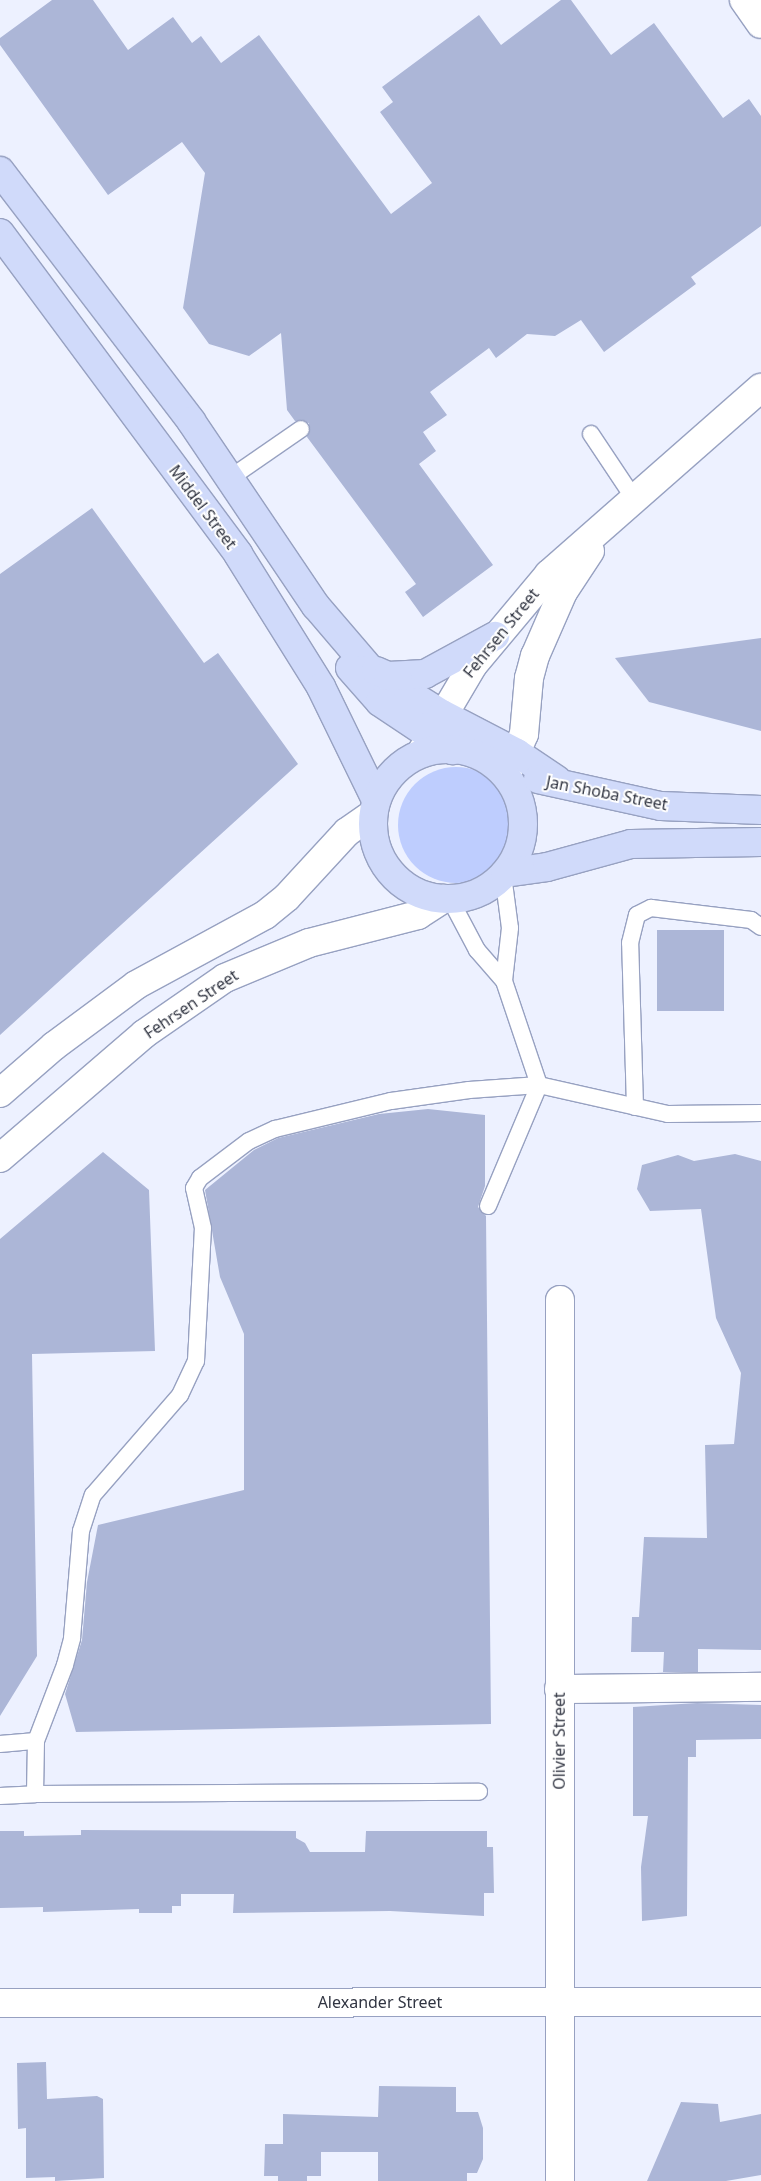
<!DOCTYPE html>
<html>
<head>
<meta charset="utf-8">
<style>
  body { margin:0 }
  #map { position:relative; width:761px; height:2181px; overflow:hidden; background:#edf1ff; font-family:"Noto Sans",sans-serif }
  div>[style] { position:absolute }
  [style*='--x'] { left:calc(var(--x)*1px); top:calc(var(--y)*1px); width:calc(var(--w)*1px); rotate:calc(var(--a)*1deg) }
  .green>* { inset:0; background:#becdfe }
  .round { border-radius:50% }
  .building>* { inset:0; background:#acb6d7; transform-origin:0 0 }
  .roads { filter:drop-shadow(1px 0 #97a1c1) drop-shadow(-1px 0 #97a1c1) drop-shadow(0 1px #97a1c1) drop-shadow(0 -1px #97a1c1) }
  .service>* { height:16px; margin:-8px; padding:0 8px; transform-origin:8px; border-radius:8px; background:#fff }
  .minor>* { height:28px; margin:-14px; padding:0 14px; transform-origin:14px; border-radius:14px; background:#fff }
  .primary>* { height:28px; margin:-14px; padding:0 14px; transform-origin:14px; border-radius:14px; background:#d0dafa }
  .primary>.ring { margin:-14px; padding:0; box-sizing:content-box; background:none; border:28px solid #d0dafa; border-radius:50% }
  span { translate:-50% -50%; white-space:nowrap; text-align:center; line-height:1.15; -webkit-text-stroke:4px #fff; paint-order:stroke }
  .street-label { font-size:16px; color:#313542 }
</style>
</head>
<body>
<div id="map">
  <div class="green">
    <i class="round" style="left:398px;top:767px;width:116px;height:116px"></i>
  </div>
  <div class="building">
    <i style="clip-path:polygon(52px 0,93px 0,128px 50px,173px 17px,192px 43px,201px 36px,221px 63px,259px 35px,391px 214px,432px 183px,380px 112px,393px 102px,382px 87px,479px 15px,501px 45px,561px 0,571px 0,611px 55px,654px 23px,723px 118px,749px 99px,761px 116px,761px 226px,691px 277px,696px 284px,604px 352px,581px 320px,555px 336px,527px 334px,496px 358px,489px 348px,430px 392px,447px 415px,423px 432px,436px 451px,419px 464px,493px 565px,423px 617px,405px 592px,416px 584px,307px 437px,309px 423px,295px 421px,287px 410px,281px 333px,249px 356px,209px 344px,183px 308px,205px 173px,182px 142px,108px 195px,0 45px,0 38px)"></i>
    <i style="clip-path:polygon(92px 508px,204px 663px,218px 653px,298px 764px,0 1035px,0 574px)"></i>
    <i style="clip-path:polygon(761px 638px,761px 731px,649px 702px,615px 658px)"></i>
    <i style="left:657px;top:930px;width:67px;height:81px"></i>
    <i style="clip-path:polygon(428px 1109px,485px 1115px,485px 1186px,478px 1207px,486px 1216px,491px 1724px,76px 1732px,65px 1694px,82px 1640px,87px 1582px,98px 1525px,244px 1490px,244px 1334px,220px 1277px,205px 1190px,254px 1150px,278px 1138px,379px 1114px)"></i>
    <i style="clip-path:polygon(103px 1152px,149px 1190px,155px 1351px,32px 1354px,37px 1656px,0 1716px,0 1239px)"></i>
    <i style="clip-path:polygon(735px 1154px,761px 1161px,761px 1650px,698px 1649px,698px 1672px,663px 1672px,664px 1652px,631px 1652px,632px 1617px,639px 1617px,644px 1537px,707px 1538px,705px 1445px,734px 1444px,741px 1373px,716px 1318px,701px 1209px,650px 1211px,637px 1189px,642px 1165px,678px 1155px,694px 1161px)"></i>
    <i style="clip-path:polygon(697px 1703px,761px 1705px,761px 1739px,696px 1740px,696px 1757px,688px 1757px,687px 1916px,642px 1921px,641px 1867px,648px 1816px,633px 1816px,633px 1707px)"></i>
    <i style="clip-path:polygon(81px 1830px,296px 1831px,296px 1838px,305px 1843px,310px 1852px,365px 1852px,366px 1831px,487px 1831px,487px 1847px,493px 1847px,494px 1893px,484px 1893px,484px 1916px,390px 1911px,233px 1913px,234px 1894px,181px 1894px,181px 1906px,172px 1906px,172px 1913px,139px 1913px,139px 1909px,43px 1912px,43px 1907px,0 1908px,0 1831px,24px 1831px,24px 1836px,81px 1835px)"></i>
    <i style="clip-path:polygon(46px 2062px,47px 2099px,97px 2096px,103px 2099px,104px 2178px,55px 2181px,55px 2177px,26px 2178px,26px 2128px,18px 2129px,17px 2063px)"></i>
    <i style="clip-path:polygon(379px 2086px,456px 2087px,456px 2112px,478px 2112px,483px 2128px,483px 2159px,477px 2173px,467px 2173px,467px 2181px,378px 2181px,378px 2152px,321px 2152px,321px 2176px,307px 2176px,307px 2181px,278px 2181px,278px 2176px,264px 2176px,265px 2144px,283px 2144px,283px 2114px,378px 2117px)"></i>
    <i style="clip-path:polygon(681px 2102px,718px 2104px,720px 2122px,761px 2114px,761px 2175px,726px 2181px,647px 2181px)"></i>
  </div>
  <div class="roads">
    <div class="service">
      <i style="--x:591;--y:434;--w:79;--a:56.3"></i>
      <i style="--x:230;--y:478;--w:86;--a:-34.6"></i>
      <i style="--x:503;--y:875;--w:53;--a:82.5"></i>
      <i style="--x:510;--y:928;--w:53;--a:96.5"></i>
      <i style="--x:450;--y:899;--w:58;--a:62.1"></i>
      <i style="--x:477;--y:950;--w:41;--a:48.9"></i>
      <i style="--x:504;--y:981;--w:110;--a:71.4"></i>
      <i style="--x:635;--y:1107;--w:164;--a:-91.7"></i>
      <i style="--x:630;--y:943;--w:29;--a:-76"></i>
      <i style="--x:637;--y:915;--w:16;--a:-27"></i>
      <i style="--x:651;--y:908;--w:101;--a:6.8"></i>
      <i style="--x:751;--y:920;--w:12;--a:35"></i>
      <i style="--x:488;--y:1206;--w:131;--a:-67.1"></i>
      <i style="--x:36;--y:1741;--w:53;--a:91.1"></i>
      <i style="--x:35;--y:1794;--w:444;--a:-0.3"></i>
      <i style="--x:0;--y:1744;--w:36;--a:-5"></i>
      <i style="--x:36;--y:1741;--w:81;--a:-69.1"></i>
      <i style="--x:65;--y:1665;--w:28;--a:-75"></i>
      <i style="--x:72;--y:1638;--w:107;--a:-85.2"></i>
      <i style="--x:81;--y:1531;--w:38;--a:-72"></i>
      <i style="--x:93;--y:1495;--w:133;--a:-49"></i>
      <i style="--x:180;--y:1395;--w:38;--a:-65"></i>
      <i style="--x:196;--y:1361;--w:133;--a:-87"></i>
      <i style="--x:203;--y:1228;--w:41;--a:-102.7"></i>
      <i style="--x:194;--y:1188;--w:12;--a:-59"></i>
      <i style="--x:200;--y:1178;--w:61;--a:-37.1"></i>
      <i style="--x:249;--y:1141;--w:29;--a:-25"></i>
      <i style="--x:275;--y:1129;--w:119;--a:-13.6"></i>
      <i style="--x:391;--y:1101;--w:79;--a:-8"></i>
      <i style="--x:469;--y:1090;--w:70;--a:-4.1"></i>
      <i style="--x:539;--y:1085;--w:132;--a:12.7"></i>
      <i style="--x:668;--y:1114;--w:93;--a:-0.6"></i>
      <i style="--x:0;--y:1796;--w:35;--a:-3"></i>
    </div>
    <div class="minor">
      <i style="--x:744;--y:0;--w:29;--a:55"></i>
      <i style="--x:421;--y:753;--w:102;--a:-59.4"></i>
      <i style="--x:473;--y:665;--w:119;--a:-50.1"></i>
      <i style="--x:549;--y:574;--w:282;--a:-41.3"></i>
      <i style="--x:506;--y:775;--w:45;--a:-66.3"></i>
      <i style="--x:524;--y:734;--w:56;--a:-84.9"></i>
      <i style="--x:529;--y:678;--w:23;--a:-75"></i>
      <i style="--x:535;--y:656;--w:70;--a:-66.4"></i>
      <i style="--x:563;--y:592;--w:49;--a:-56.6"></i>
      <i style="--x:0;--y:1093;--w:72;--a:-41"></i>
      <i style="--x:54;--y:1046;--w:102;--a:-36.6"></i>
      <i style="--x:136;--y:985;--w:147;--a:-28.5"></i>
      <i style="--x:265;--y:915;--w:28;--a:-39"></i>
      <i style="--x:287;--y:897;--w:88;--a:-47.3"></i>
      <i style="--x:347;--y:832;--w:32;--a:-35"></i>
      <i style="--x:0;--y:1158;--w:190;--a:-40.7"></i>
      <i style="--x:144;--y:1034;--w:98;--a:-34.7"></i>
      <i style="--x:225;--y:978;--w:91;--a:-22.6"></i>
      <i style="--x:309;--y:943;--w:113;--a:-14.4"></i>
      <i style="--x:418;--y:915;--w:30;--a:-33"></i>
      <i style="--x:560;--y:1300;--w:881;--a:90"></i>
      <i style="--x:559;--y:1689;--w:202;--a:-0.6"></i>
      <i style="--x:0;--y:2003;--w:761;--a:-0.08"></i>
    </div>
    <div class="primary">
      <i style="--x:0;--y:171;--w:315;--a:52.6"></i>
      <i style="--x:191;--y:421;--w:223;--a:56"></i>
      <i style="--x:316;--y:606;--w:83;--a:49.4"></i>
      <i style="--x:370;--y:669;--w:85;--a:32"></i>
      <i style="--x:442;--y:714;--w:85;--a:27.5"></i>
      <i style="--x:517;--y:753;--w:48;--a:34"></i>
      <i style="--x:0;--y:233;--w:400;--a:53.4"></i>
      <i style="--x:238;--y:554;--w:157;--a:58"></i>
      <i style="--x:321;--y:687;--w:126;--a:64"></i>
      <i style="--x:350;--y:668;--w:45;--a:48.6"></i>
      <i style="--x:380;--y:702;--w:87;--a:33.7"></i>
      <i style="--x:376;--y:671;--w:13;--a:23"></i>
      <i style="--x:388;--y:676;--w:37;--a:-3"></i>
      <i style="--x:425;--y:674;--w:80;--a:-28.5"></i>
      <i class="ring" style="left:373px;top:749px;width:122px;height:122px"></i>
      <i style="--x:538;--y:779;--w:126;--a:12.4"></i>
      <i style="--x:661;--y:806;--w:100;--a:2.3"></i>
      <i style="--x:505;--y:873;--w:42;--a:-8.1"></i>
      <i style="--x:547;--y:867;--w:87;--a:-15.3"></i>
      <i style="--x:631;--y:844;--w:130;--a:-0.9"></i>
    </div>
  </div>
  <div class="street-label">
    <span style="left:203px;top:507px;rotate:53deg">Middel Street</span>
    <span style="left:501px;top:633px;rotate:-51deg">Fehrsen Street</span>
    <span style="left:607px;top:793px;rotate:11deg">Jan Shoba Street</span>
    <span style="left:191px;top:1004px;rotate:-34deg">Fehrsen Street</span>
    <span style="left:559px;top:1741px;rotate:-90deg">Olivier Street</span>
    <span style="left:380px;top:2002px">Alexander Street</span>
  </div>
</div>
</body>
</html>
